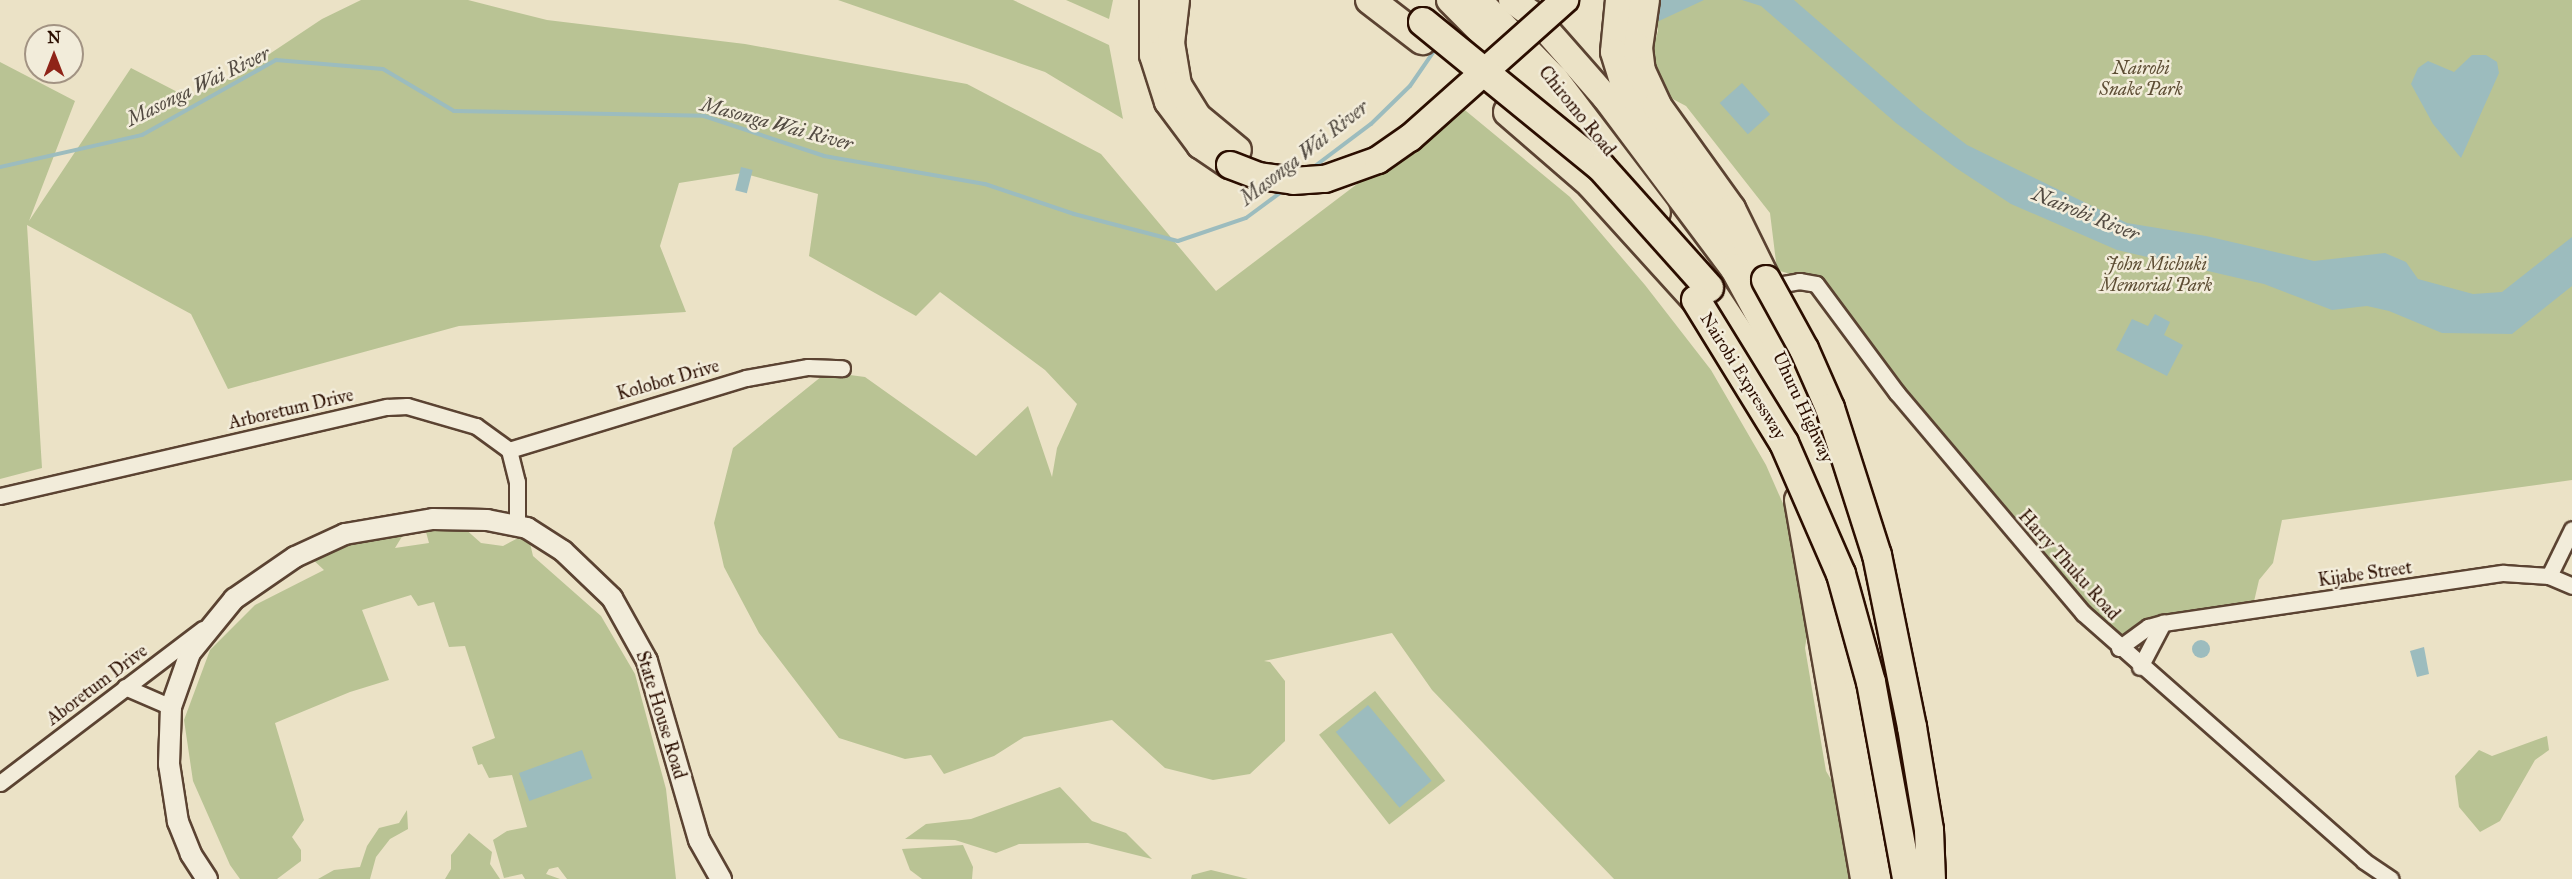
<!DOCTYPE html>
<html>
<head>
<meta charset="utf-8">
<style>
  body { margin:0 }
  #map { position:relative; width:2572px; height:879px; overflow:hidden; background:#ebe2c6; font-family:"IM FELL Great Primer",serif }
  div>[style] { position:absolute }
  [style*='--x'] { left:calc(var(--x)*1px); top:calc(var(--y)*1px); width:calc(var(--w)*1px); rotate:calc(var(--a)*1deg) }
  .green>* { inset:0; background:#b9c394; transform-origin:0 0 }
  .water>* { inset:0; background:#9cbcbe; transform-origin:0 0 }
  .round { border-radius:50% }
  .stream>* { height:4px; margin:-2px; padding:0 2px; transform-origin:2px; border-radius:2px; background:#9cbcbe }
  .roads { filter:drop-shadow(2px 0 #5b4332) drop-shadow(-2px 0 #5b4332) drop-shadow(0 2px #5b4332) drop-shadow(0 -2px #5b4332) }
  .minor>* { height:15px; margin:-7.5px; padding:0 7.5px; transform-origin:7.5px; border-radius:7.5px; background:#f2ecda }
  .tertiary>* { height:20px; margin:-10px; padding:0 10px; transform-origin:10px; border-radius:10px; background:#f2ecda }
  .trunk>* { height:26px; margin:-13px; padding:0 13px; transform-origin:13px; border-radius:13px; background:#ebe2c6 }
  .motorway>* { height:28px; margin:-14px; padding:0 14px; transform-origin:14px; border-radius:14px; background:#ebe2c6 }
  .bridges { filter:drop-shadow(2px 0 #2b0e00) drop-shadow(-2px 0 #2b0e00) drop-shadow(0 2px #2b0e00) drop-shadow(0 -2px #2b0e00) }
  .trunk-bridge>* { height:26px; margin:-13px; padding:0 13px; transform-origin:13px; border-radius:13px; background:#ebe2c6 }
  .motorway-bridge>* { height:28px; margin:-14px; padding:0 14px; transform-origin:14px; border-radius:14px; background:#ebe2c6 }
  span { translate:-50% -50%; white-space:nowrap; text-align:center; line-height:1.15; -webkit-text-stroke:5px #f2ecda; paint-order:stroke }
  .park-label { font-size:18px; color:#5d4d34; font-style:italic }
  .street-label { font-size:18px; color:#2b0e00 }
  .water-label { font-size:20px; color:#534b42; font-style:italic }
  .north { position:absolute; left:24px; top:24px; width:60px; height:60px; box-sizing:border-box; background:#f2ecda; border:2px solid #a29383; border-radius:50%; rotate:0deg; font-size:16px; font-weight:700; line-height:24px; text-align:center; color:#2b0e00 }
  .north::after { content:''; display:block; margin:auto; width:21px; height:27px; background:#8f2418; clip-path:polygon(50% 0,100% 100%,50% 72%,0 100%) }
</style>
</head>
<body>
<div id="map">
  <div class="green">
    <i style="clip-path:polygon(361px 0,468px 0,547px 20px,745px 44px,967px 84px,1101px 154px,1216px 291px,1460px 106px,1570px 197px,1645px 285px,1711px 370px,1766px 465px,1791px 522px,1811px 609px,1805px 648px,1826px 771px,1842px 798px,1857px 879px,1614px 879px,1432px 690px,1392px 633px,1264px 661px,1270px 662px,1285px 681px,1285px 741px,1250px 774px,1213px 780px,1165px 768px,1112px 720px,1024px 737px,994px 756px,944px 774px,931px 755px,905px 759px,839px 738px,759px 633px,724px 567px,714px 523px,733px 448px,827px 372px,865px 377px,976px 456px,1028px 406px,1052px 477px,1057px 448px,1077px 404px,1045px 370px,940px 292px,916px 316px,809px 256px,818px 194px,742px 173px,679px 183px,660px 246px,686px 312px,459px 326px,228px 389px,191px 314px,27px 225px,42px 468px,0 479px,0 62px,75px 101px,29px 221px,131px 68px,189px 98px,244px 71px,322px 19px)"></i>
    <i style="clip-path:polygon(838px 0,1013px 0,1109px 45px,1123px 119px,1045px 72px)"></i>
    <i style="clip-path:polygon(1066px 0,1113px 0,1109px 19px)"></i>
    <i style="clip-path:polygon(1655px 0,2572px 0,2572px 480px,2282px 520px,2273px 563px,2259px 580px,2252px 610px,2163px 623px,2119px 648px,1806px 279px,1777px 270px,1770px 213px,1686px 106px,1667px 96px,1656px 77px,1651px 55px,1658px 31px)"></i>
    <i style="clip-path:polygon(463px 527px,481px 543px,503px 546px,520px 537px,530px 543px,533px 556px,601px 616px,635px 674px,666px 789px,676px 879px,567px 879px,558px 867px,549px 869px,546px 874px,560px 879px,525px 879px,522px 874px,504px 878px,493px 840px,507px 831px,527px 827px,512px 775px,489px 778px,482px 764px,478px 765px,472px 747px,495px 738px,465px 646px,449px 647px,434px 602px,418px 606px,411px 595px,362px 610px,389px 680px,350px 692px,275px 723px,304px 820px,292px 837px,301px 850px,301px 861px,277px 879px,240px 879px,230px 865px,193px 781px,184px 720px,210px 650px,255px 605px,324px 570px,309px 556px,333px 544px,406px 530px,395px 548px,429px 543px,426px 532px)"></i>
    <i style="left:1375px;top:691px;width:114px;height:71px;rotate:52deg"></i>
    <i style="clip-path:polygon(2547px 736px,2549px 750px,2535px 760px,2500px 821px,2480px 832px,2459px 807px,2455px 776px,2479px 750px,2492px 756px)"></i>
    <i style="clip-path:polygon(1060px 787px,1092px 821px,1126px 833px,1152px 859px,1088px 843px,1019px 844px,996px 853px,955px 840px,905px 839px,926px 824px,971px 819px)"></i>
    <i style="clip-path:polygon(407px 810px,408px 829px,390px 839px,376px 857px,370px 879px,318px 879px,334px 870px,360px 867px,367px 846px,379px 828px,399px 823px)"></i>
    <i style="clip-path:polygon(469px 833px,492px 852px,490px 864px,500px 879px,445px 879px,451px 869px,451px 855px)"></i>
    <i style="clip-path:polygon(963px 845px,973px 867px,972px 879px,922px 879px,910px 870px,902px 849px)"></i>
    <i style="clip-path:polygon(1211px 870px,1248px 879px,1191px 879px,1192px 875px)"></i>
  </div>
  <div class="water">
    <i style="clip-path:polygon(1655px 0,1704px 0,1659px 21px)"></i>
    <i style="clip-path:polygon(1742px 0,1794px 0,1921px 110px,1967px 145px,2127px 223px,2206px 236px,2314px 261px,2385px 253px,2406px 262px,2418px 279px,2473px 294px,2502px 292px,2572px 237px,2572px 286px,2512px 334px,2442px 333px,2389px 311px,2367px 306px,2332px 310px,2264px 284px,2117px 250px,2011px 204px,1956px 168px,1896px 123px,1761px 6px)"></i>
    <i style="clip-path:polygon(2472px 55px,2486px 55px,2497px 62px,2499px 73px,2461px 158px,2433px 124px,2411px 84px,2418px 68px,2428px 61px,2454px 72px)"></i>
    <i style="left:1742px;top:83px;width:42px;height:30px;rotate:48deg"></i>
    <i style="left:741px;top:167px;width:12px;height:24px;rotate:14deg"></i>
    <i style="clip-path:polygon(2155px 314px,2170px 322px,2164px 335px,2183px 345px,2167px 376px,2116px 350px,2132px 319px,2148px 326px)"></i>
    <i class="round" style="left:2192px;top:640px;width:18px;height:18px"></i>
    <i style="clip-path:polygon(2424px 647px,2429px 674px,2417px 677px,2410px 651px)"></i>
    <i style="left:1368px;top:705px;width:99px;height:42px;rotate:50deg"></i>
    <i style="left:582px;top:750px;width:30px;height:67px;rotate:70deg"></i>
  </div>
  <div class="stream">
    <i style="--x:0;--y:167;--w:146;--a:-12.7"></i>
    <i style="--x:142;--y:135;--w:154;--a:-29.2"></i>
    <i style="--x:276;--y:60;--w:107;--a:4.8"></i>
    <i style="--x:383;--y:69;--w:82;--a:30.6"></i>
    <i style="--x:454;--y:111;--w:250;--a:1.1"></i>
    <i style="--x:704;--y:116;--w:126;--a:18.4"></i>
    <i style="--x:824;--y:156;--w:163;--a:9.9"></i>
    <i style="--x:985;--y:184;--w:94;--a:18.6"></i>
    <i style="--x:1074;--y:214;--w:107;--a:14.6"></i>
    <i style="--x:1178;--y:241;--w:72;--a:-18.7"></i>
    <i style="--x:1246;--y:218;--w:47;--a:-36.4"></i>
    <i style="--x:1311;--y:169;--w:75;--a:-36.9"></i>
    <i style="--x:1371;--y:124;--w:54;--a:-44.3"></i>
    <i style="--x:1410;--y:86;--w:46;--a:-55.6"></i>
  </div>
  <div class="roads">
    <div class="minor">
      <i style="--x:1766;--y:287;--w:34;--a:-10"></i>
      <i style="--x:1799;--y:281;--w:17;--a:10"></i>
      <i style="--x:1816;--y:284;--w:136;--a:53.4"></i>
      <i style="--x:1897;--y:393;--w:288;--a:49.8"></i>
      <i style="--x:2083;--y:613;--w:375;--a:41.4"></i>
      <i style="--x:2364;--y:861;--w:32;--a:34"></i>
      <i style="--x:509;--y:450;--w:248;--a:-16.9"></i>
      <i style="--x:746;--y:378;--w:63;--a:-10.1"></i>
      <i style="--x:808;--y:367;--w:34;--a:2"></i>
      <i style="--x:0;--y:496;--w:397;--a:-13"></i>
      <i style="--x:387;--y:407;--w:20;--a:-3"></i>
      <i style="--x:407;--y:406;--w:72;--a:16.2"></i>
      <i style="--x:476;--y:426;--w:41;--a:36"></i>
      <i style="--x:509;--y:450;--w:33;--a:76"></i>
      <i style="--x:517;--y:482;--w:42;--a:90"></i>
      <i style="--x:2549;--y:576;--w:52;--a:-63.9"></i>
      <i style="--x:2119;--y:648;--w:36;--a:-36"></i>
      <i style="--x:2148;--y:627;--w:16;--a:-15"></i>
      <i style="--x:2163;--y:623;--w:344;--a:-8.4"></i>
      <i style="--x:2503;--y:573;--w:46;--a:3.7"></i>
      <i style="--x:2549;--y:576;--w:25;--a:23"></i>
      <i style="--x:2140;--y:667;--w:50;--a:-62.4"></i>
      <i style="--x:125;--y:687;--w:50;--a:23.5"></i>
      <i style="--x:0;--y:783;--w:255;--a:-37.2"></i>
    </div>
    <div class="tertiary">
      <i style="--x:207;--y:879;--w:30;--a:-123"></i>
      <i style="--x:191;--y:854;--w:35;--a:-112"></i>
      <i style="--x:178;--y:822;--w:59;--a:-98.8"></i>
      <i style="--x:169;--y:764;--w:57;--a:-88"></i>
      <i style="--x:171;--y:707;--w:57;--a:-70.6"></i>
      <i style="--x:190;--y:653;--w:70;--a:-50.8"></i>
      <i style="--x:234;--y:599;--w:74;--a:-34.5"></i>
      <i style="--x:295;--y:557;--w:55;--a:-24.7"></i>
      <i style="--x:345;--y:534;--w:89;--a:-9.7"></i>
      <i style="--x:433;--y:519;--w:54;--a:1.1"></i>
      <i style="--x:487;--y:520;--w:41;--a:11.3"></i>
      <i style="--x:527;--y:528;--w:43;--a:32.6"></i>
      <i style="--x:563;--y:551;--w:68;--a:43.8"></i>
      <i style="--x:612;--y:598;--w:72;--a:60.9"></i>
      <i style="--x:647;--y:661;--w:186;--a:73.8"></i>
      <i style="--x:699;--y:840;--w:45;--a:60.6"></i>
    </div>
    <div class="trunk">
      <i style="--x:1153;--y:0;--w:55;--a:90"></i>
      <i style="--x:1153;--y:55;--w:49;--a:72.3"></i>
      <i style="--x:1168;--y:102;--w:54;--a:53.3"></i>
      <i style="--x:1200;--y:145;--w:36;--a:34"></i>
      <i style="--x:1176;--y:0;--w:43;--a:96.6"></i>
      <i style="--x:1171;--y:43;--w:43;--a:80.5"></i>
      <i style="--x:1178;--y:85;--w:36;--a:58"></i>
      <i style="--x:1197;--y:116;--w:53;--a:39.7"></i>
      <i style="--x:1450;--y:0;--w:168;--a:45.2"></i>
      <i style="--x:1478;--y:0;--w:110;--a:45.7"></i>
      <i style="--x:1555;--y:79;--w:168;--a:52.7"></i>
      <i style="--x:1512;--y:0;--w:27;--a:36"></i>
      <i style="--x:1534;--y:16;--w:109;--a:48.7"></i>
      <i style="--x:1606;--y:98;--w:214;--a:53.2"></i>
      <i style="--x:1734;--y:269;--w:105;--a:61.5"></i>
      <i style="--x:1784;--y:361;--w:120;--a:65.8"></i>
      <i style="--x:1619;--y:0;--w:52;--a:95.5"></i>
      <i style="--x:1614;--y:52;--w:31;--a:73"></i>
      <i style="--x:1623;--y:82;--w:122;--a:54"></i>
      <i style="--x:1695;--y:181;--w:71;--a:59.5"></i>
      <i style="--x:1821;--y:572;--w:125;--a:73.7"></i>
      <i style="--x:1856;--y:692;--w:189;--a:81.2"></i>
    </div>
    <div class="motorway">
      <i style="--x:1370;--y:0;--w:66;--a:37.6"></i>
      <i style="--x:1645;--y:0;--w:49;--a:98.3"></i>
      <i style="--x:1638;--y:48;--w:23;--a:83"></i>
      <i style="--x:1641;--y:71;--w:38;--a:65"></i>
      <i style="--x:1657;--y:106;--w:127;--a:54.3"></i>
      <i style="--x:1731;--y:209;--w:79;--a:63.8"></i>
      <i style="--x:1508;--y:112;--w:110;--a:40.9"></i>
      <i style="--x:1591;--y:184;--w:156;--a:47.8"></i>
      <i style="--x:1709;--y:288;--w:138;--a:56.5"></i>
      <i style="--x:1785;--y:403;--w:76;--a:63.4"></i>
      <i style="--x:1819;--y:471;--w:75;--a:68.2"></i>
      <i style="--x:1847;--y:541;--w:185;--a:74.6"></i>
      <i style="--x:1799;--y:500;--w:385;--a:80.1"></i>
    </div>
  </div>
  <div class="bridges">
    <div class="trunk-bridge">
      <i style="--x:1230;--y:165;--w:31;--a:21"></i>
      <i style="--x:1259;--y:176;--w:34;--a:8"></i>
      <i style="--x:1293;--y:181;--w:32;--a:-4"></i>
      <i style="--x:1325;--y:179;--w:56;--a:-19.7"></i>
      <i style="--x:1378;--y:160;--w:39;--a:-35"></i>
      <i style="--x:1410;--y:138;--w:208;--a:-41.7"></i>
    </div>
    <div class="motorway-bridge">
      <i style="--x:1423;--y:22;--w:230;--a:39.2"></i>
      <i style="--x:1601;--y:167;--w:162;--a:48.2"></i>
      <i style="--x:1766;--y:280;--w:79;--a:61.2"></i>
      <i style="--x:1804;--y:349;--w:64;--a:66.2"></i>
      <i style="--x:1830;--y:408;--w:154;--a:72.3"></i>
      <i style="--x:1877;--y:555;--w:176;--a:78.5"></i>
      <i style="--x:1912;--y:727;--w:104;--a:80.6"></i>
      <i style="--x:1929;--y:830;--w:49;--a:87.7"></i>
      <i style="--x:1696;--y:300;--w:168;--a:58.4"></i>
      <i style="--x:1784;--y:443;--w:143;--a:66.5"></i>
      <i style="--x:1841;--y:574;--w:112;--a:74.5"></i>
      <i style="--x:1871;--y:682;--w:200;--a:79.6"></i>
    </div>
  </div>
  <div class="park-label">
    <span style="left:2141px;top:79px">Nairobi<br>Snake Park</span>
    <span style="left:2156px;top:275px">John Michuki<br>Memorial Park</span>
  </div>
  <div class="street-label">
    <span style="left:1577px;top:111px;rotate:51deg">Chiromo Road</span>
    <span style="left:1743px;top:376px;rotate:58deg">Nairobi Expressway</span>
    <span style="left:668px;top:380px;rotate:-16deg">Kolobot Drive</span>
    <span style="left:1803px;top:407px;rotate:65deg">Uhuru Highway</span>
    <span style="left:291px;top:409px;rotate:-13deg">Arboretum Drive</span>
    <span style="left:2069px;top:565px;rotate:48deg">Harry Thuku Road</span>
    <span style="left:2365px;top:574px;rotate:-8deg">Kijabe Street</span>
    <span style="left:97px;top:685px;rotate:-37deg">Aboretum Drive</span>
    <span style="left:661px;top:715px;rotate:73deg">State House Road</span>
  </div>
  <div class="water-label">
    <span style="left:198px;top:86px;rotate:-26deg">Masonga Wai River</span>
    <span style="left:777px;top:124px;rotate:15deg">Masonga Wai River</span>
    <span style="left:1304px;top:153px;rotate:-38deg">Masonga Wai River</span>
    <span style="left:2086px;top:214px;rotate:22deg">Nairobi River</span>
  </div>
  <div class="north">N</div>
</div>
</body>
</html>
